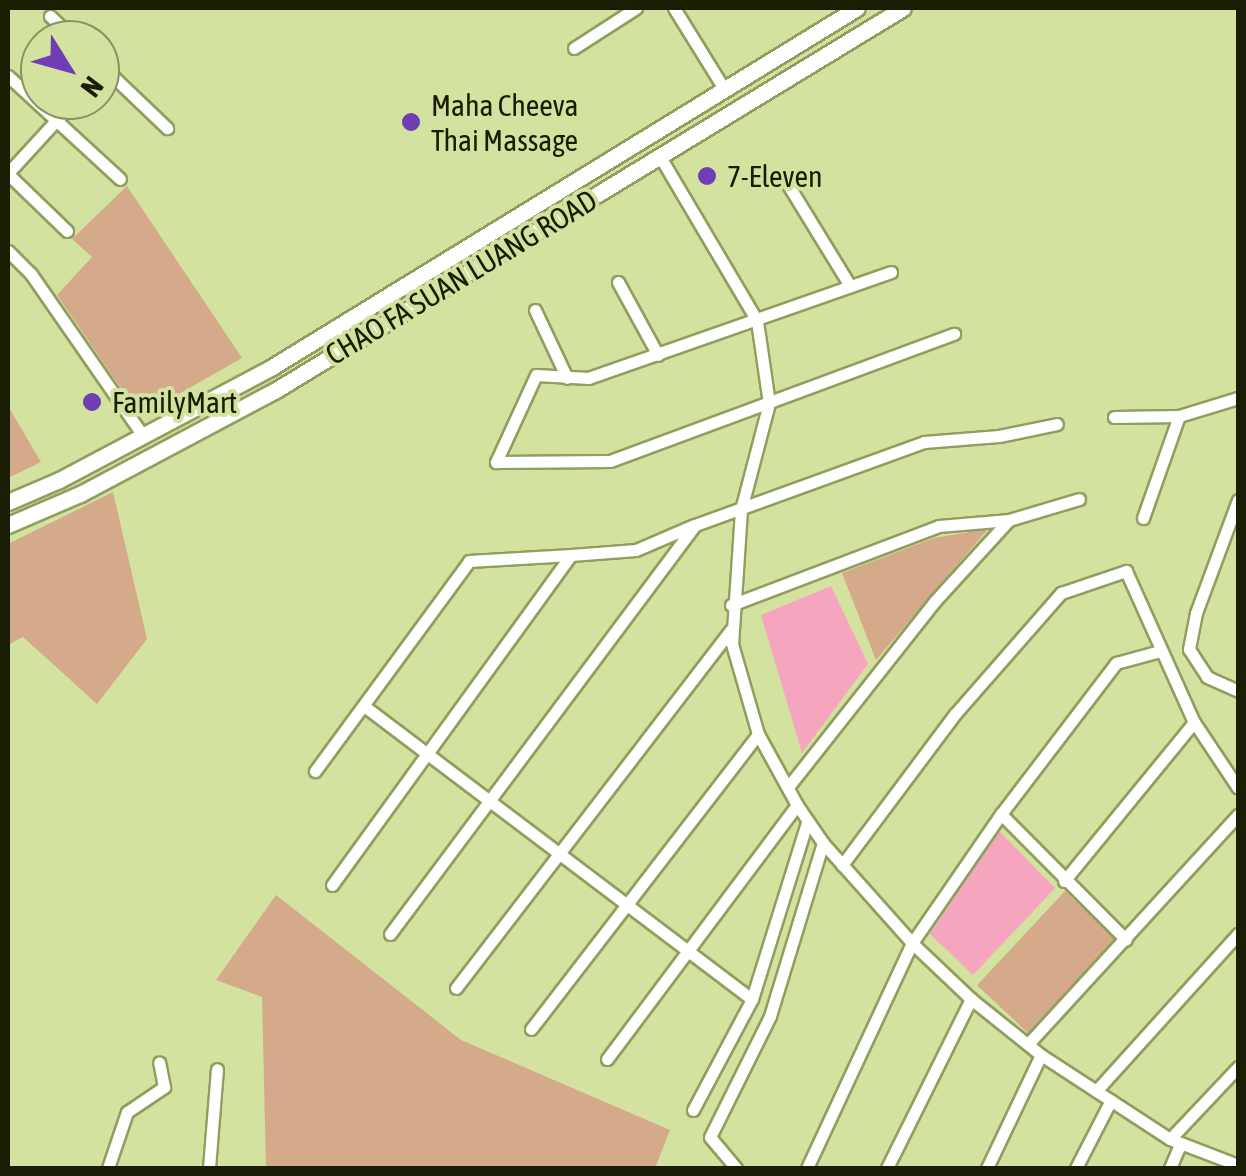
<!DOCTYPE html>
<html>
<head>
<meta charset="utf-8">
<style>
  body { margin:0 }
  #map { position:relative; width:1246px; height:1176px; overflow:hidden; background:#d3e29f; font-family:"Asap Condensed",sans-serif }
  div>[style] { position:absolute }
  [style*='--x'] { left:calc(var(--x)*1px); top:calc(var(--y)*1px); width:calc(var(--w)*1px); rotate:calc(var(--a)*1deg) }
  .green>* { inset:0; background:#d4aa8b; transform-origin:0 0 }
  .water>* { inset:0; background:#f6a5bf }
  .roads { filter:drop-shadow(2px 0 #909e5e) drop-shadow(-2px 0 #909e5e) drop-shadow(0 2px #909e5e) drop-shadow(0 -2px #909e5e) }
  .minor>* { height:11px; margin:-5.5px; padding:0 5.5px; transform-origin:5.5px; border-radius:5.5px; background:#fff }
  .secondary>* { height:15px; margin:-7.5px; padding:0 7.5px; transform-origin:7.5px; border-radius:7.5px; background:#fff }
  .dots>* { width:28px; height:28px; translate:-50% -50%; box-sizing:border-box; border:5px solid #d3e29f; border-radius:50% }
  span { translate:-50% -50%; white-space:nowrap; text-align:center; line-height:1.15; -webkit-text-stroke:8px #d3e29f; paint-order:stroke }
  .poi-label { font-size:30px; color:#181d04 }
  .left { translate:0 -50%; text-align:left }
  .street-label { font-size:30px; color:#181d04 }
  .frame { position:absolute; inset:0; border:10px solid #181d04; pointer-events:none }
  .north { position:absolute; left:20px; top:20px; width:100px; height:100px; box-sizing:border-box; background:#d3e29f; border:2px solid #889361; border-radius:50%; rotate:127deg; font-size:28px; font-weight:700; line-height:40px; text-align:center; color:#181d04 }
  .north::after { content:''; display:block; margin:auto; width:35px; height:45px; background:#6f3db4; clip-path:polygon(50% 0,100% 100%,50% 72%,0 100%) }
</style>
</head>
<body>
<div id="map">
  <div class="green">
    <i style="clip-path:polygon(127px 186px,242px 358px,140px 416px,57px 295px,92px 257px,72px 239px)"></i>
    <i style="clip-path:polygon(8px 406px,41px 462px,8px 478px)"></i>
    <i style="clip-path:polygon(113px 492px,147px 639px,97px 704px,23px 637px,8px 645px,8px 544px)"></i>
    <i style="clip-path:polygon(988px 529px,876px 660px,842px 573px,934px 538px)"></i>
    <i style="left:1065px;top:891px;width:73px;height:129px;rotate:43deg"></i>
    <i style="clip-path:polygon(276px 895px,461px 1040px,670px 1130px,655px 1168px,266px 1168px,262px 997px,216px 980px)"></i>
  </div>
  <div class="water">
    <i style="clip-path:polygon(831px 586px,868px 664px,802px 753px,761px 615px)"></i>
    <i style="clip-path:polygon(999px 831px,1055px 888px,973px 975px,930px 934px)"></i>
  </div>
  <div class="roads">
    <div class="minor">
      <i style="--x:674;--y:8;--w:93;--a:58.2"></i>
      <i style="--x:50;--y:16;--w:35;--a:44"></i>
      <i style="--x:574;--y:48;--w:74;--a:-32.8"></i>
      <i style="--x:100;--y:64;--w:93;--a:43.7"></i>
      <i style="--x:8;--y:76;--w:152;--a:42.6"></i>
      <i style="--x:659;--y:155;--w:193;--a:59.4"></i>
      <i style="--x:757;--y:321;--w:83;--a:81.7"></i>
      <i style="--x:769;--y:403;--w:111;--a:104.7"></i>
      <i style="--x:741;--y:510;--w:134;--a:93.8"></i>
      <i style="--x:732;--y:644;--w:94;--a:73.9"></i>
      <i style="--x:758;--y:734;--w:81;--a:61.2"></i>
      <i style="--x:797;--y:805;--w:46;--a:55.6"></i>
      <i style="--x:823;--y:843;--w:134;--a:48.3"></i>
      <i style="--x:912;--y:943;--w:81;--a:43.5"></i>
      <i style="--x:971;--y:999;--w:90;--a:38.7"></i>
      <i style="--x:1041;--y:1055;--w:154;--a:33.1"></i>
      <i style="--x:1170;--y:1139;--w:73;--a:20.9"></i>
      <i style="--x:8;--y:173;--w:99;--a:-47.5"></i>
      <i style="--x:8;--y:174;--w:82;--a:44"></i>
      <i style="--x:787;--y:183;--w:121;--a:58.5"></i>
      <i style="--x:8;--y:251;--w:33;--a:45"></i>
      <i style="--x:31;--y:274;--w:197;--a:55.3"></i>
      <i style="--x:891;--y:272;--w:320;--a:160.7"></i>
      <i style="--x:589;--y:378;--w:53;--a:-176.8"></i>
      <i style="--x:536;--y:375;--w:96;--a:114.7"></i>
      <i style="--x:496;--y:462;--w:114;--a:-0.5"></i>
      <i style="--x:610;--y:461;--w:367;--a:-20.3"></i>
      <i style="--x:618;--y:282;--w:83;--a:61.3"></i>
      <i style="--x:535;--y:310;--w:75;--a:64.8"></i>
      <i style="--x:1114;--y:417;--w:65;--a:-0.9"></i>
      <i style="--x:1179;--y:416;--w:62;--a:-17"></i>
      <i style="--x:1238;--y:500;--w:121;--a:110.4"></i>
      <i style="--x:1196;--y:613;--w:37;--a:101"></i>
      <i style="--x:1189;--y:649;--w:33;--a:57"></i>
      <i style="--x:1207;--y:677;--w:34;--a:24"></i>
      <i style="--x:1143;--y:518;--w:108;--a:-70.6"></i>
      <i style="--x:731;--y:605;--w:222;--a:-20.8"></i>
      <i style="--x:939;--y:526;--w:70;--a:-4.9"></i>
      <i style="--x:1009;--y:520;--w:73;--a:-16.7"></i>
      <i style="--x:364;--y:706;--w:486;--a:37.1"></i>
      <i style="--x:315;--y:771;--w:260;--a:-53.7"></i>
      <i style="--x:469;--y:561;--w:102;--a:-3.4"></i>
      <i style="--x:788;--y:787;--w:236;--a:-51.7"></i>
      <i style="--x:934;--y:602;--w:110;--a:-47.6"></i>
      <i style="--x:1001;--y:814;--w:177;--a:45.2"></i>
      <i style="--x:842;--y:865;--w:189;--a:-53.2"></i>
      <i style="--x:955;--y:714;--w:161;--a:-48.8"></i>
      <i style="--x:1061;--y:593;--w:69;--a:-18.7"></i>
      <i style="--x:1126;--y:571;--w:166;--a:65.8"></i>
      <i style="--x:1194;--y:722;--w:79;--a:56.3"></i>
      <i style="--x:1064;--y:881;--w:205;--a:-50.7"></i>
      <i style="--x:332;--y:885;--w:407;--a:-54.1"></i>
      <i style="--x:571;--y:555;--w:65;--a:-4.4"></i>
      <i style="--x:636;--y:550;--w:63;--a:-23.3"></i>
      <i style="--x:390;--y:934;--w:510;--a:-53.29"></i>
      <i style="--x:695;--y:525;--w:244;--a:-19.9"></i>
      <i style="--x:924;--y:442;--w:75;--a:-4.6"></i>
      <i style="--x:999;--y:436;--w:59;--a:-11.7"></i>
      <i style="--x:456;--y:988;--w:452;--a:-52.5"></i>
      <i style="--x:531;--y:1029;--w:372;--a:-52.4"></i>
      <i style="--x:1028;--y:1044;--w:311;--a:-47.5"></i>
      <i style="--x:607;--y:1059;--w:317;--a:-53.2"></i>
      <i style="--x:1096;--y:1091;--w:212;--a:-47.9"></i>
      <i style="--x:693;--y:1110;--w:126;--a:-62"></i>
      <i style="--x:752;--y:999;--w:185;--a:-72.7"></i>
      <i style="--x:1170;--y:1139;--w:99;--a:-46.6"></i>
      <i style="--x:108;--y:1168;--w:59;--a:-71.3"></i>
      <i style="--x:127;--y:1112;--w:45;--a:-34"></i>
      <i style="--x:164;--y:1087;--w:25;--a:-101"></i>
      <i style="--x:209;--y:1168;--w:99;--a:-85.4"></i>
      <i style="--x:736;--y:1168;--w:40;--a:-130"></i>
      <i style="--x:710;--y:1137;--w:135;--a:-63.6"></i>
      <i style="--x:770;--y:1016;--w:181;--a:-73"></i>
      <i style="--x:807;--y:1168;--w:248;--a:-65"></i>
      <i style="--x:912;--y:943;--w:157;--a:-55.4"></i>
      <i style="--x:1001;--y:814;--w:190;--a:-52.7"></i>
      <i style="--x:1116;--y:663;--w:46;--a:-15.3"></i>
      <i style="--x:887;--y:1168;--w:189;--a:-63.6"></i>
      <i style="--x:987;--y:1168;--w:125;--a:-64.5"></i>
      <i style="--x:1076;--y:1168;--w:76;--a:-62.8"></i>
      <i style="--x:1170;--y:1168;--w:26;--a:-67"></i>
    </div>
    <div class="secondary">
      <i style="--x:8;--y:502;--w:56;--a:-23.3"></i>
      <i style="--x:59;--y:480;--w:241;--a:-27.9"></i>
      <i style="--x:272;--y:367;--w:686;--a:-31.54"></i>
      <i style="--x:8;--y:525;--w:78;--a:-23.3"></i>
      <i style="--x:80;--y:494;--w:222;--a:-28"></i>
      <i style="--x:276;--y:390;--w:734;--a:-31.35"></i>
    </div>
  </div>
  <div class="dots">
    <i style="left:411px;top:122px;background:#6f3db4"></i>
    <i style="left:707px;top:176px;background:#6f3db4"></i>
    <i style="left:92px;top:402px;background:#6f3db4"></i>
  </div>
  <div class="poi-label">
    <span class="left" style="left:431px;top:122px">Maha Cheeva<br>Thai Massage</span>
    <span class="left" style="left:727px;top:176px">7-Eleven</span>
    <span class="left" style="left:112px;top:402px">FamilyMart</span>
  </div>
  <div class="street-label">
    <span style="left:461px;top:277px;rotate:-31deg">CHAO FA SUAN LUANG ROAD</span>
  </div>
  <div class="frame"></div>
  <div class="north">N</div>
</div>
</body>
</html>
